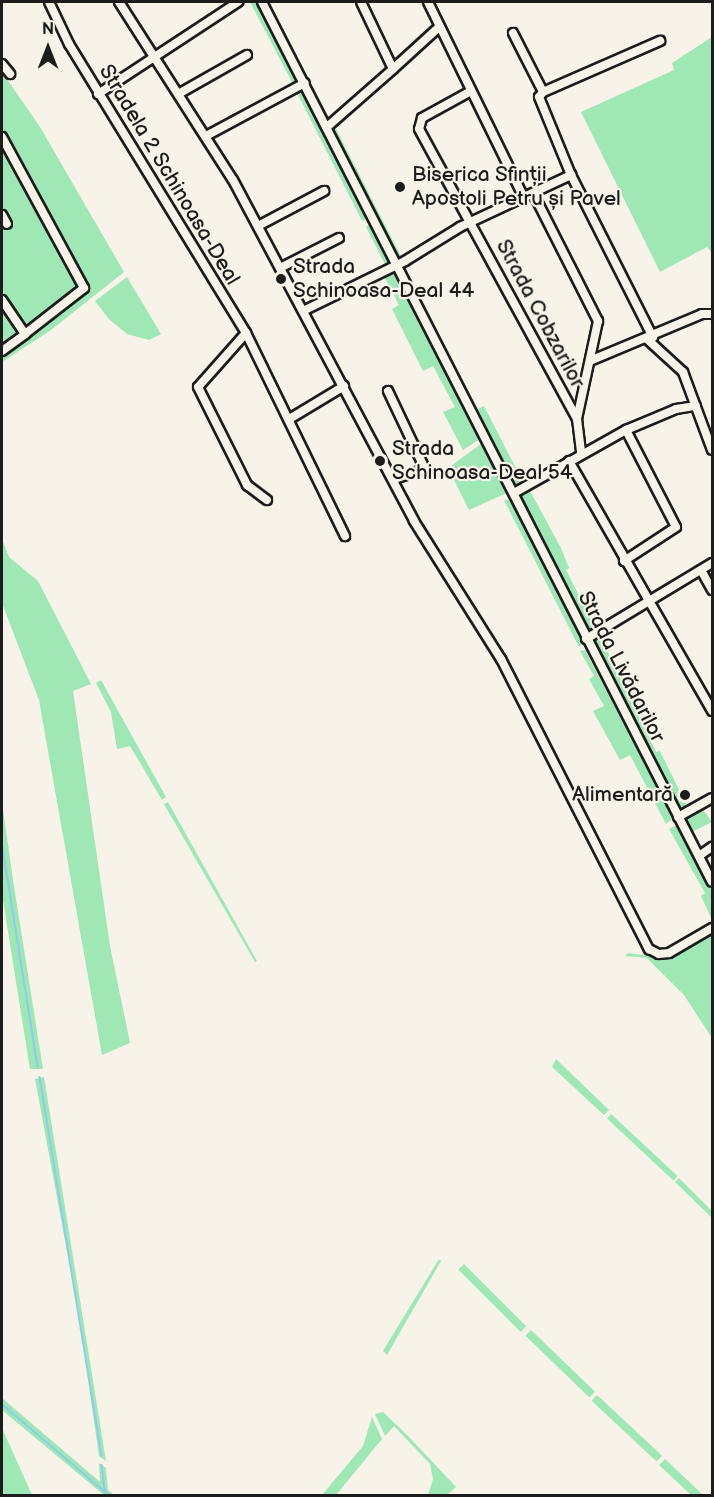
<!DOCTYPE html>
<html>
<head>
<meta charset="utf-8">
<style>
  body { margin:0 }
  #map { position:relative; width:714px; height:1497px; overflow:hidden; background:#f7f3e8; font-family:"Balsamiq Sans",sans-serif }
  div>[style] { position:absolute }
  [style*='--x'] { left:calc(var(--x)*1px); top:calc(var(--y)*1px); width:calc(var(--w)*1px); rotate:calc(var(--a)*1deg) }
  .green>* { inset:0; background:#9fe7b5; transform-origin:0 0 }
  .stream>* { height:1.5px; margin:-0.75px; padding:0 0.75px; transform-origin:0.75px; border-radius:0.75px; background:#8fcbef }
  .roads { filter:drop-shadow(2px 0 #1c1c1c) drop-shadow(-2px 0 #1c1c1c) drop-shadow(0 2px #1c1c1c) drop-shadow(0 -2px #1c1c1c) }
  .minor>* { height:8px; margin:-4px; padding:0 4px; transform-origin:4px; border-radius:4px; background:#f7f3e8 }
  .dots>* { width:16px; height:16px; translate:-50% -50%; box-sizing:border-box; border:3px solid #f7f3e8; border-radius:50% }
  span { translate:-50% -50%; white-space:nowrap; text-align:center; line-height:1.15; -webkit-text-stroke:4.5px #f7f3e8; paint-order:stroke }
  .street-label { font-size:21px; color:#1c1c1c }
  .poi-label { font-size:21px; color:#1c1c1c }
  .left { translate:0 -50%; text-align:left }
  .right { translate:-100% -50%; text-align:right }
  .frame { position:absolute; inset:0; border:3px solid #1c1c1c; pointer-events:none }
  .north { position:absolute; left:18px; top:18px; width:60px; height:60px; -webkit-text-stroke:4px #f7f3e8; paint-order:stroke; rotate:0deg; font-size:16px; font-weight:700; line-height:24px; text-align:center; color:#1c1c1c }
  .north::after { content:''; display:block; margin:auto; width:21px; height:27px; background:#1c1c1c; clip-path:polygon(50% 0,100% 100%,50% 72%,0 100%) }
</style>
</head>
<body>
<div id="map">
  <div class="green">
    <i style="clip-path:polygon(250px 2px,259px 2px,302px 82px,294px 86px)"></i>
    <i style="clip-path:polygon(267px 2px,330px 119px,328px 121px)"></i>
    <i style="clip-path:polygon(712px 37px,712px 253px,707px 247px,660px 272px,581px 112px,674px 70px,672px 63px)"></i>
    <i style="clip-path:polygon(2px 72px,40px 127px,124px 272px,51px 330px,2px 362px)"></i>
    <i style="left:304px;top:87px;width:146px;height:9px;rotate:63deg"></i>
    <i style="left:334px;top:125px;width:148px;height:4px;rotate:63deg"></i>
    <i style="left:373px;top:223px;width:44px;height:8px;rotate:63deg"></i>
    <i style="clip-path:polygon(397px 268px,483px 437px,463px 450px,443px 412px,455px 407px,433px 366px,423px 371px,392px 309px,399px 305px,383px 274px)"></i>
    <i style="clip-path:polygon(127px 277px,161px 334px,149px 340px,127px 334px,109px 319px,95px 301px)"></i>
    <i style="clip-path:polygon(484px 406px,524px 484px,519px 487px,514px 486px,478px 409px)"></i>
    <i style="clip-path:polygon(485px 441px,509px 492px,469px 510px,448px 468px)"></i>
    <i style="clip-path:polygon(529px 489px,561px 548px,569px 568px,566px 570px,596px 629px,588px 633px,518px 495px)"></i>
    <i style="clip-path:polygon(504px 500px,511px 500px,570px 612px,584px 641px,579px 647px)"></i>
    <i style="clip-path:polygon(2px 539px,9px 557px,38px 581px,91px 684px,73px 691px,110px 946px,130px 1043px,102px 1055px,39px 700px,2px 603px)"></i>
    <i style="clip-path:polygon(600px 636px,656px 752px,660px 751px,687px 806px,679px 810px,591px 642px)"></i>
    <i style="clip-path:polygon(585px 650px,673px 818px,666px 824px,630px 755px,620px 760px,593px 711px,604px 706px,589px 679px,594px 676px,580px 651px)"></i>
    <i style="clip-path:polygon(101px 680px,166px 797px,162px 800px,130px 746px,117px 749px,111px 712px,96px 683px)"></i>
    <i style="clip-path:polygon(2px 802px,13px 880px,43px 1069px,30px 1069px,2px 894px)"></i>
    <i style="clip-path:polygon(168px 802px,257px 961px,255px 962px,164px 804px)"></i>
    <i style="clip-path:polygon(701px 807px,712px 822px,690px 833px,682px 818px)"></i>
    <i style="clip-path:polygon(679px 824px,712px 886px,712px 920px,701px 896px,705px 893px,669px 829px)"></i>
    <i style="clip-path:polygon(712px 932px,712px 1038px,684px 995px,647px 958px,625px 956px,628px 953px,664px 958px,676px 955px)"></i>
    <i style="clip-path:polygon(556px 1059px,609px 1110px,604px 1115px,552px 1067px)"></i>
    <i style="clip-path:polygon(44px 1077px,106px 1461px,99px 1456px,79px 1316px,35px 1079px)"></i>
    <i style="left:611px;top:1114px;width:91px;height:6px;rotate:43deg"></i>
    <i style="clip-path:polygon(679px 1178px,712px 1211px,712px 1218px,675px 1182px)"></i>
    <i style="clip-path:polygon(439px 1259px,441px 1261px,387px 1355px,383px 1351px)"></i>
    <i style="left:464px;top:1264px;width:88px;height:8px;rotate:45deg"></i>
    <i style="left:531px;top:1330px;width:89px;height:8px;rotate:44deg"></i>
    <i style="left:597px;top:1395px;width:89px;height:8px;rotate:43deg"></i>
    <i style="clip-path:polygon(2px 1398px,100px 1482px,99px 1463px,106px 1468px,108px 1490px,114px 1495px,104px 1495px,3px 1411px)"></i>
    <i style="clip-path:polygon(383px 1412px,409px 1437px,456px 1487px,447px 1495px,428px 1495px,433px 1479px,430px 1464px,394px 1426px,385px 1436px,375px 1414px)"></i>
    <i style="clip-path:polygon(372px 1417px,382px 1439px,336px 1495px,322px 1495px,363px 1446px)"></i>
    <i style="clip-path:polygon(2px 1428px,32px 1495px,2px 1495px)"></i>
    <i style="clip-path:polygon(665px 1459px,703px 1495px,691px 1495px,659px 1465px)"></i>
  </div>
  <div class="stream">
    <i style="--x:2;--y:842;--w:228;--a:80.9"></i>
    <i style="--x:40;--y:1077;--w:383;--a:80.7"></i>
    <i style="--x:2;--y:1404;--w:142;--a:40.4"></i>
    <i style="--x:102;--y:1465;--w:26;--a:83"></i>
  </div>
  <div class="roads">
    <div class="minor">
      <i style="--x:49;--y:2;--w:47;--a:64.5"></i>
      <i style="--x:69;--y:44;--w:339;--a:58.5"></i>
      <i style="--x:246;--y:333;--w:226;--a:64"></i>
      <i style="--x:119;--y:2;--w:211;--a:57.4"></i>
      <i style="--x:233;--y:180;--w:386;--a:62"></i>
      <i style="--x:414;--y:521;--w:163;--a:57.8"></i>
      <i style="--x:501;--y:659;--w:326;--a:63"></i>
      <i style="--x:649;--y:949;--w:11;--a:27"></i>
      <i style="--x:659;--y:954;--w:10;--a:-6"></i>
      <i style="--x:669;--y:953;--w:50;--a:-30.2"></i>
      <i style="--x:262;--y:2;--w:988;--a:62.92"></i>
      <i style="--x:428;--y:2;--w:218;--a:63.9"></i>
      <i style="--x:513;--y:33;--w:66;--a:63"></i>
      <i style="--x:543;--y:92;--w:6;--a:129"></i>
      <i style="--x:539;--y:97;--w:84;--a:67.7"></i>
      <i style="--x:571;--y:175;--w:182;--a:63.2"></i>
      <i style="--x:2;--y:64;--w:13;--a:51"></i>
      <i style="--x:393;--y:69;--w:62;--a:-42.4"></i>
      <i style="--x:471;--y:91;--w:56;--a:151.1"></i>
      <i style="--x:422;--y:118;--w:11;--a:105"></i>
      <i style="--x:419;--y:129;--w:330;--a:61.4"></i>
      <i style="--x:577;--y:419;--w:34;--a:83"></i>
      <i style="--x:543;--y:92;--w:128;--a:-23.6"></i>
      <i style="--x:180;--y:93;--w:77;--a:-29.6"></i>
      <i style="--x:98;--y:94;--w:168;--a:-33.3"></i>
      <i style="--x:327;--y:127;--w:88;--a:-41.3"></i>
      <i style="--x:393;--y:69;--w:74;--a:-115.5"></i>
      <i style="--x:206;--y:136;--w:112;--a:-28.2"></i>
      <i style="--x:2;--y:137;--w:172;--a:61.5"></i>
      <i style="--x:84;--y:288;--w:75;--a:142.1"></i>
      <i style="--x:25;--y:334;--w:41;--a:-124.1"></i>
      <i style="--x:533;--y:193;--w:144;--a:63.1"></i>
      <i style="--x:598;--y:321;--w:100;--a:102.1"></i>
      <i style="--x:2;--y:215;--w:10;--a:61"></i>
      <i style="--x:258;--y:226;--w:75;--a:-27.9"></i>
      <i style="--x:280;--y:268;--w:66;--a:-27"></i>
      <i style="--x:303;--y:311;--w:114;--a:-26.1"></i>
      <i style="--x:405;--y:261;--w:65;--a:-31.7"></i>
      <i style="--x:460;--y:227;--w:123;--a:-25.1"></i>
      <i style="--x:246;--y:333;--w:72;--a:131.6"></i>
      <i style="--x:198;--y:387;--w:110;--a:63.4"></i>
      <i style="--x:247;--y:485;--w:25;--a:37"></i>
      <i style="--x:647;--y:339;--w:49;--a:42.5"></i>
      <i style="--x:683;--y:372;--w:83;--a:69.6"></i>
      <i style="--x:2;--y:351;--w:29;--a:-36"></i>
      <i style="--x:592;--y:360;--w:119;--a:-22.7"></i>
      <i style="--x:702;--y:314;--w:10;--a:0"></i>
      <i style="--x:388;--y:391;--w:86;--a:64.6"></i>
      <i style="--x:425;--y:469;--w:33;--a:162"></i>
      <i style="--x:291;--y:418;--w:62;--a:-31.1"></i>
      <i style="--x:569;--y:461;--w:288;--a:60.2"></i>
      <i style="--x:514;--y:493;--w:129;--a:-29.4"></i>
      <i style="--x:626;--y:430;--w:54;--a:-22.8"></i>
      <i style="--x:676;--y:409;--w:20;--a:-9"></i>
      <i style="--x:624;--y:561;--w:62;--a:-33.2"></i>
      <i style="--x:676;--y:527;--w:109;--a:-117.3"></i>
      <i style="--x:701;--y:570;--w:23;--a:61"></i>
      <i style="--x:586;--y:639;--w:147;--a:-31.1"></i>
      <i style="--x:678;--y:817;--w:39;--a:-29"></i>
      <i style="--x:699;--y:856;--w:16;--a:-35"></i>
    </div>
  </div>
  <div class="dots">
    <i style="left:400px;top:187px;background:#1c1c1c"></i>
    <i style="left:281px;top:279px;background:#1c1c1c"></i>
    <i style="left:380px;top:461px;background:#1c1c1c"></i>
    <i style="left:685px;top:795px;background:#1c1c1c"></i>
  </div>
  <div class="street-label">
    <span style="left:169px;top:175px;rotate:59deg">Stradela 2 Schinoasa-Deal</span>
    <span style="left:540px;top:314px;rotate:62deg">Strada Cobzarilor</span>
    <span style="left:621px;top:667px;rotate:63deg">Strada Livădarilor</span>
  </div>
  <div class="poi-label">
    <span class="left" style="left:412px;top:187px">Biserica Sfinții<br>Apostoli Petru și Pavel</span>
    <span class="left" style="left:293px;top:279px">Strada<br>Schinoasa-Deal 44</span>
    <span class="left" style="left:392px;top:461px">Strada<br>Schinoasa-Deal 54</span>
    <span class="right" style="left:673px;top:795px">Alimentară</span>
  </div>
  <div class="frame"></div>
  <div class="north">N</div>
</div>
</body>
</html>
